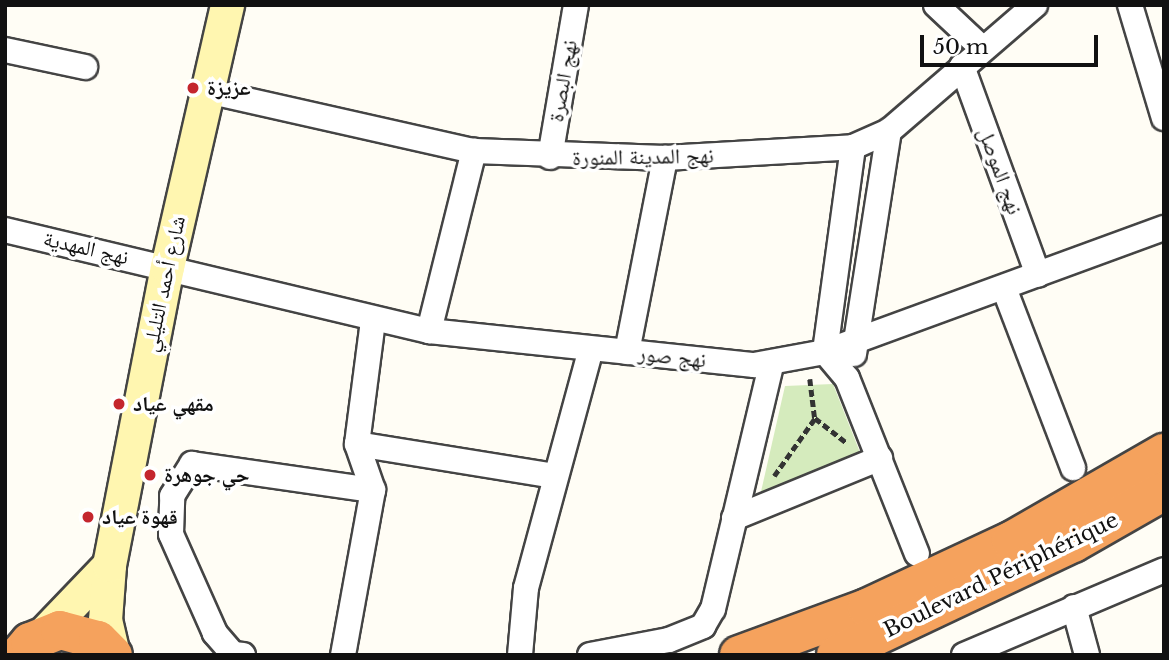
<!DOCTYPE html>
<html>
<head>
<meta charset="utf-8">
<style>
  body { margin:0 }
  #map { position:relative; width:1169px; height:660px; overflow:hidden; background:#fffdf5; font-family:"Libre Baskerville","Noto Naskh Arabic",serif }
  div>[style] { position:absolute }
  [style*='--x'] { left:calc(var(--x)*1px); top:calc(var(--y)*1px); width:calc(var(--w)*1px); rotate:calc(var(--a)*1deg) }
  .green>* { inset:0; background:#d5ebbd }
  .path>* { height:4.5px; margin-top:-2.25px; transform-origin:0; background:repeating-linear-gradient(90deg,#333 0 7px,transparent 0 10.5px) }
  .roads { filter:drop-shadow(2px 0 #444) drop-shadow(-2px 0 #444) drop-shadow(0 2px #444) drop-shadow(0 -2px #444) }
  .street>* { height:24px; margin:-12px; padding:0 12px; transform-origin:12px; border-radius:12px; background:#fff }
  .secondary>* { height:33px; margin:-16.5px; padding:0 16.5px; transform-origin:16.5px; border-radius:16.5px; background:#fff6b0 }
  .highway>* { height:38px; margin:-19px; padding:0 19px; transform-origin:19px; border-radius:19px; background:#f5a25d }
  .dots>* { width:19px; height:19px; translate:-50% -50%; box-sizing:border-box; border:4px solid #fff; border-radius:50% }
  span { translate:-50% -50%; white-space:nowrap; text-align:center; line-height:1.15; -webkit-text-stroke:7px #fff; paint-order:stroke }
  .street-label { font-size:21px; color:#111 }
  .poi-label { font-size:21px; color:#111; font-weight:700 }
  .left { translate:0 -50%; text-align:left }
  .frame { position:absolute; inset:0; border:7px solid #111; pointer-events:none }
  .scale { position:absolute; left:920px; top:35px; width:178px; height:32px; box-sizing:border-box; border:4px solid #111; border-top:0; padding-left:9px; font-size:21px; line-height:24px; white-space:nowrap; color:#111; -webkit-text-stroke:5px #fff; paint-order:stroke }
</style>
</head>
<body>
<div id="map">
  <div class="green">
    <i style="clip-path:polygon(833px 384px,861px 455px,760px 496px,785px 386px)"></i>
  </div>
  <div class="path">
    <i style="--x:810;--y:379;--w:39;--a:83"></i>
    <i style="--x:774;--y:476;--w:71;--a:-54.7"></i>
    <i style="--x:815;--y:418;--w:39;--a:38"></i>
  </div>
  <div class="roads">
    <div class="street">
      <i style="--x:936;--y:5;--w:64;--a:43.1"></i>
      <i style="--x:1130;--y:5;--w:118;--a:73.3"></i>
      <i style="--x:5;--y:50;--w:82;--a:12"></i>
      <i style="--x:962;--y:66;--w:222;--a:70"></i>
      <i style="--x:207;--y:91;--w:274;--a:12.7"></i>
      <i style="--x:474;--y:151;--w:191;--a:2.1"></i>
      <i style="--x:665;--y:158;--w:188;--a:-3.3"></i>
      <i style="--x:853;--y:147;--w:39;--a:-24"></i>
      <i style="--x:889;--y:131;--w:193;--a:-40.8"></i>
      <i style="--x:853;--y:147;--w:207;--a:97.8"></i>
      <i style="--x:825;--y:352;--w:34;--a:50"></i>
      <i style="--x:847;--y:378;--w:189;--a:68.3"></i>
      <i style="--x:550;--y:157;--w:154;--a:-80.3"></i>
      <i style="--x:5;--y:230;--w:436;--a:13.4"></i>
      <i style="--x:429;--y:331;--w:327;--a:6"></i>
      <i style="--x:754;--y:365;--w:72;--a:-10.4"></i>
      <i style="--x:825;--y:352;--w:361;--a:-20.1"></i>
      <i style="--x:1004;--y:288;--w:193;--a:69"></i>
      <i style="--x:429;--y:331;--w:186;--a:-76"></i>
      <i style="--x:627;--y:352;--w:198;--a:-78.9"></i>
      <i style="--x:854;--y:354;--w:226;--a:-81.1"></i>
      <i style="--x:357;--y:444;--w:201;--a:9.2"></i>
      <i style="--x:373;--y:490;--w:49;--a:-109.2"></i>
      <i style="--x:357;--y:444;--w:124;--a:-82.6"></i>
      <i style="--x:734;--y:518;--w:158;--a:-22.3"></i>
      <i style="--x:1074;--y:607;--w:50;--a:74.8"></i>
      <i style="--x:243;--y:655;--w:10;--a:-174"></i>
      <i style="--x:233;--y:654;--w:28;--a:-131"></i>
      <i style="--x:215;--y:633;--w:108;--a:-114"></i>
      <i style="--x:171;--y:534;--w:38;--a:-88"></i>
      <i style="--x:172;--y:496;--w:38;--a:-58"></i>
      <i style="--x:192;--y:464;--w:183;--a:8.2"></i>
      <i style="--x:373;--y:490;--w:168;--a:100.3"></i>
      <i style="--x:520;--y:655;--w:67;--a:-84.9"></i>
      <i style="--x:526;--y:588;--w:248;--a:-74.8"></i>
      <i style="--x:590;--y:655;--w:80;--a:-10.8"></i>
      <i style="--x:669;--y:640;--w:37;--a:-22"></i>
      <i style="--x:703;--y:626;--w:20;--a:-60"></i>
      <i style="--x:713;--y:609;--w:251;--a:-76.6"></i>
      <i style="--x:964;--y:655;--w:217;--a:-23"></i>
    </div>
    <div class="secondary">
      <i style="--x:41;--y:636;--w:98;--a:-46.2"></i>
      <i style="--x:113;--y:654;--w:35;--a:-103"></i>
      <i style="--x:105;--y:620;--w:55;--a:-85.8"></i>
      <i style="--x:109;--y:565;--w:304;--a:-79"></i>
      <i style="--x:167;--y:267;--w:269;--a:-77.1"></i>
    </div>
    <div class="highway">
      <i style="--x:19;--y:655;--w:17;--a:-50"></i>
      <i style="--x:30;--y:642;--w:32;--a:-22"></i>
      <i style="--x:60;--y:630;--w:39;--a:15"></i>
      <i style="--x:98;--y:640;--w:21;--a:45"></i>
      <i style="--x:739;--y:655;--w:136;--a:-20.2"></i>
      <i style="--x:867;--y:608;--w:159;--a:-25"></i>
      <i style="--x:1011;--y:541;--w:177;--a:-29.9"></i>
      <i style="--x:836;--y:655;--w:262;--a:-25.3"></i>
      <i style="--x:1073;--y:543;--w:105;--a:-29.7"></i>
    </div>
  </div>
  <div class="dots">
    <i style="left:193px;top:88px;background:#c4262e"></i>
    <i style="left:119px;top:404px;background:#c4262e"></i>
    <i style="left:150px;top:475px;background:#c4262e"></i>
    <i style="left:88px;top:517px;background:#c4262e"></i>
  </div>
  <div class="street-label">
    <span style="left:563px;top:81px;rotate:-80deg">نهج البصرة</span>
    <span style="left:643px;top:157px;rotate:-1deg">نهج المدينة المنورة</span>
    <span style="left:1000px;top:171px;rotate:70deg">نهج الموصل</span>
    <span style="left:86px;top:248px;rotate:13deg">نهج المهدية</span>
    <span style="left:164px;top:284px;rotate:-78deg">شارع أحمد التليلي</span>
    <span style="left:672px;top:357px;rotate:6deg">نهج صور</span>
    <span style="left:1001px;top:575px;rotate:-26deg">Boulevard Périphérique</span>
  </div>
  <div class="poi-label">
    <span class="left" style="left:207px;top:88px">عزيزة</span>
    <span class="left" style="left:133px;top:404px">مقهي عياد</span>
    <span class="left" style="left:164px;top:475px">حي جوهرة</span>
    <span class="left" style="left:102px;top:517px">قهوة عياد</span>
  </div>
  <div class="frame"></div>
  <div class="scale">50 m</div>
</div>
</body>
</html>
